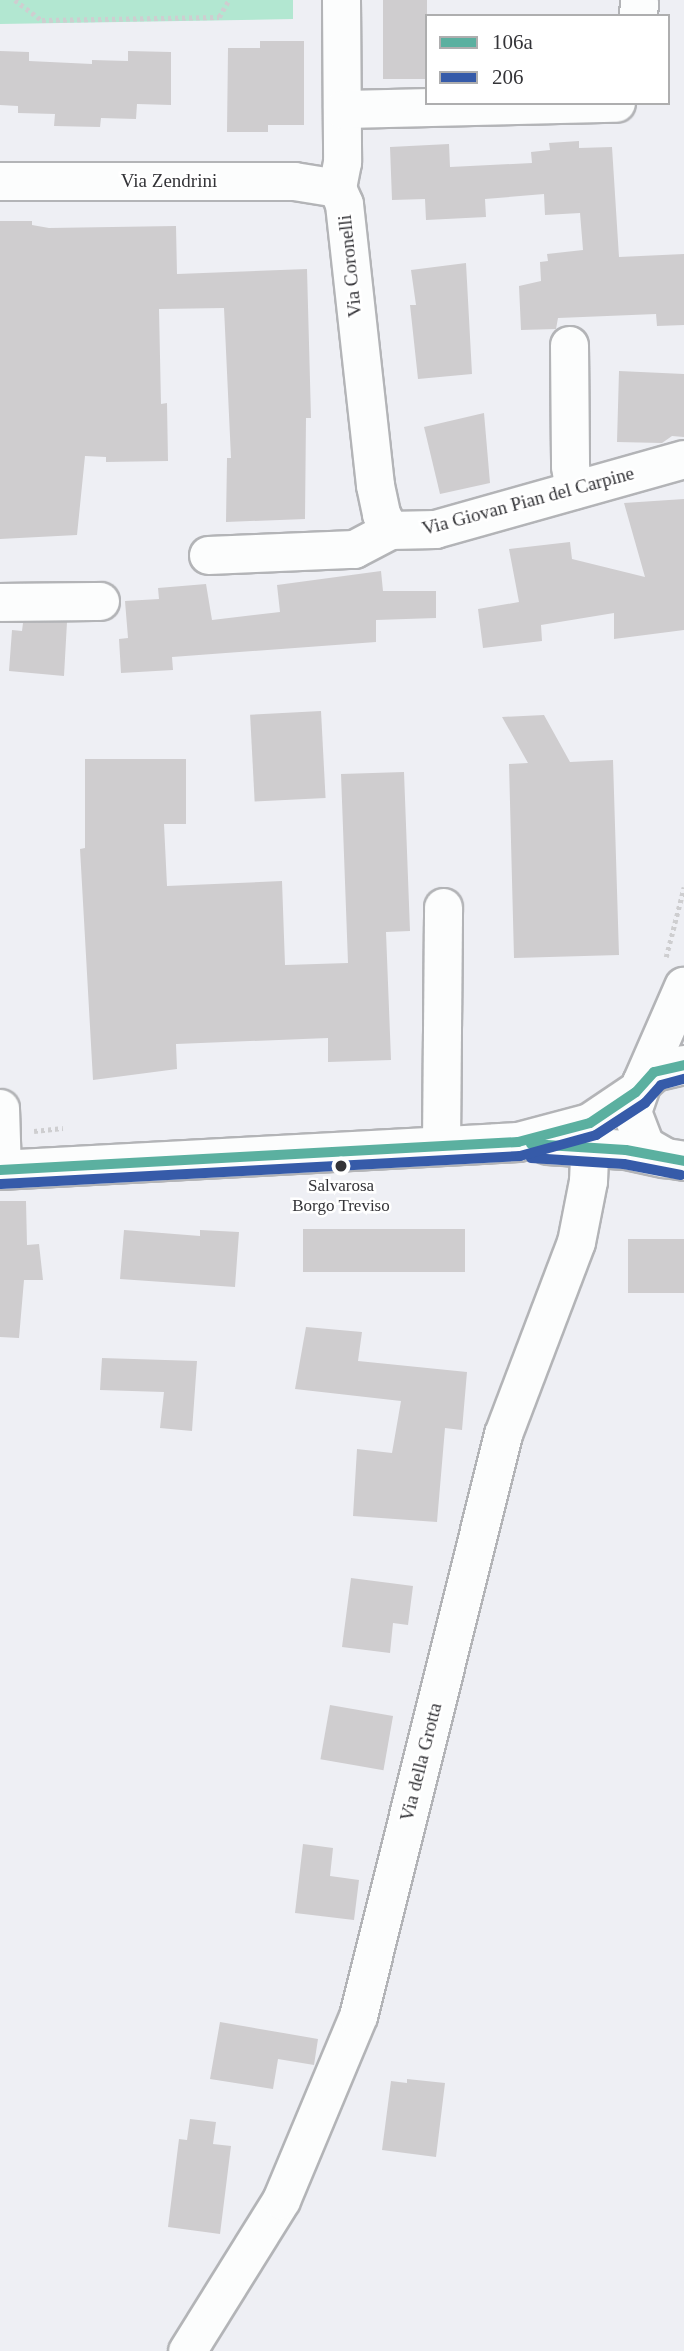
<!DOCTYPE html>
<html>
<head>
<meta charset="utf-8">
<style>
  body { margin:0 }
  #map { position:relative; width:684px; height:2351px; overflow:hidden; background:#eeeff4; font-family:Georgia,serif }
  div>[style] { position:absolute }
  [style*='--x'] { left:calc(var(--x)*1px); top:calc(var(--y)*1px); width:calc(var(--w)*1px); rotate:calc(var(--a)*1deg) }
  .green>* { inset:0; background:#b2e7d1 }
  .building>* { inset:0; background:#cfcdcf; transform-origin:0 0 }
  .path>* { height:4.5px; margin-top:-2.25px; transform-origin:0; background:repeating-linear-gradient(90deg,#ceced0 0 3.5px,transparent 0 7px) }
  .roads { filter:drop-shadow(2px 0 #b3b4b7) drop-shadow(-2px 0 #b3b4b7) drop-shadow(0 2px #b3b4b7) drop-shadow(0 -2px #b3b4b7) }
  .minor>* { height:37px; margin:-18.5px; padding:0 18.5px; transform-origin:18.5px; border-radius:18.5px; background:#fcfdfd }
  .tertiary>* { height:38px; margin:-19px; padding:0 19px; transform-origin:19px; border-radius:19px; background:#fcfdfd }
  .bus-1>* { height:10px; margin:-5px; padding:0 5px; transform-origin:5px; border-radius:5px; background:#5bb0a0 }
  .bus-2>* { height:10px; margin:-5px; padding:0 5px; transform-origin:5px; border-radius:5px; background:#365ba9 }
  .dots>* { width:19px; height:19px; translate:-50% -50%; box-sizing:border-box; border:4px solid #fff; border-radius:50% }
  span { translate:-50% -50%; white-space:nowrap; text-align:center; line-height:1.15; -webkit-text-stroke:5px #fff; paint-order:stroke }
  .bus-label { font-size:17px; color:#343438 }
  .street-label { font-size:19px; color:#343438 }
  .legend { position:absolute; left:425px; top:14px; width:245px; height:91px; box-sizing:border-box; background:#fff; border:2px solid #aeaeaf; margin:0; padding:9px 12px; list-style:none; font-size:21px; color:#343438 }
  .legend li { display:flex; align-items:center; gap:14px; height:35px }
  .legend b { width:35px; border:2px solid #aeaeaf }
</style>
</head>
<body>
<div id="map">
  <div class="green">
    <i style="clip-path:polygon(0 0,293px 0,293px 19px,0 24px)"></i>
  </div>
  <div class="building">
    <i style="left:383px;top:0;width:44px;height:79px"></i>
    <i style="clip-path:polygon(260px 41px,304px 41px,304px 125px,268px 125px,268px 132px,227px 132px,228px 48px,260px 48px)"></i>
    <i style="clip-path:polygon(0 51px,29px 52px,29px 61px,92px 64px,92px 60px,128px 61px,128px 51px,171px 52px,171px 105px,137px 104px,136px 119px,101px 118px,100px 127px,54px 126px,55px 114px,18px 113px,18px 106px,0 105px)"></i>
    <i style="clip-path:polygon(579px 141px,579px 148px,612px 147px,619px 257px,684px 254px,684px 325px,657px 326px,656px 314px,558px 318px,556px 329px,521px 330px,519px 286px,541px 281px,540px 262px,548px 261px,547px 254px,583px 250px,580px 213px,545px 215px,544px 194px,485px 199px,486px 217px,426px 220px,425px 199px,392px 200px,390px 147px,449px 144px,450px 167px,532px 163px,531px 152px,550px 150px,549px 143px)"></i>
    <i style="clip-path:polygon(0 221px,32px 221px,32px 225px,49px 228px,176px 226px,177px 274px,307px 269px,311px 418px,306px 418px,305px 519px,226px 522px,227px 458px,231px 458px,224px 308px,159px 309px,161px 404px,167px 403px,168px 461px,106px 462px,106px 457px,85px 456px,77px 535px,0 539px)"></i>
    <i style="clip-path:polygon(466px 263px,472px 374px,418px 379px,410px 305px,416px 305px,411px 270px)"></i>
    <i style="clip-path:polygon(619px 371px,684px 374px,684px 437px,672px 436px,662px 443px,617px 442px)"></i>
    <i style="clip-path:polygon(484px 413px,490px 483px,440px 494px,424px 427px)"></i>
    <i style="clip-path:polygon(684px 499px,684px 630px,614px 639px,614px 613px,541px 625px,542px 641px,483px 648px,478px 609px,519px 602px,509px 549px,570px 542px,572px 559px,645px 577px,624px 503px)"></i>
    <i style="clip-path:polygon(381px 571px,383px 591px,436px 591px,436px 618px,376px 620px,376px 642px,172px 657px,173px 670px,121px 673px,119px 639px,128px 638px,125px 601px,159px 599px,158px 588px,206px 584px,212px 620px,280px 612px,277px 585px)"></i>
    <i style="clip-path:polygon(67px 622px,64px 676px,9px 671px,12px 630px,22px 631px,23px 623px)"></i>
    <i style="left:321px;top:711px;width:87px;height:71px;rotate:87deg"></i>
    <i style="clip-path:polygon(544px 715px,570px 762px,613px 760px,619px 955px,514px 958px,509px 764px,528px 763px,502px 717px)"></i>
    <i style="clip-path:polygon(85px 759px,186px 759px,186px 824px,164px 824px,167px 886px,282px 881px,285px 965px,348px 963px,341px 774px,404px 772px,410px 931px,386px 932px,391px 1060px,328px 1062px,328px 1038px,176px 1044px,177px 1069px,93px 1080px,80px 849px,85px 848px)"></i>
    <i style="clip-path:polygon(0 1201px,26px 1201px,27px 1245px,39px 1244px,43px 1280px,24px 1280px,19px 1338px,0 1337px)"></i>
    <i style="left:303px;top:1229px;width:162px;height:43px"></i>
    <i style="clip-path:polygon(124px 1230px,200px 1236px,200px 1230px,239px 1232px,235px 1287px,120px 1279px)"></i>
    <i style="left:628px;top:1239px;width:56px;height:54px"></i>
    <i style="clip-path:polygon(306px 1327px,362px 1332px,358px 1361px,467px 1372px,462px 1430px,445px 1428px,437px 1522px,353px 1516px,357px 1449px,392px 1453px,401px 1401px,295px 1389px)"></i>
    <i style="clip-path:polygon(102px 1358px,197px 1361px,192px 1431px,160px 1428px,164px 1392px,100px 1390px)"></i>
    <i style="clip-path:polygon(351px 1578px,413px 1586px,408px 1625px,393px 1623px,390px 1653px,342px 1647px)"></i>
    <i style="left:330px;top:1705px;width:64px;height:55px;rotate:10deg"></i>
    <i style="clip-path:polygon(303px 1844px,333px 1848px,330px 1876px,359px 1880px,354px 1920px,295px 1913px)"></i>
    <i style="clip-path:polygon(220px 2022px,318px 2039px,314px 2065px,278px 2059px,273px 2089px,210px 2079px)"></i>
    <i style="clip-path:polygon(407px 2079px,445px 2083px,436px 2157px,382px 2150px,391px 2081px,407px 2083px)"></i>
    <i style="clip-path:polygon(190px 2119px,216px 2122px,213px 2144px,231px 2146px,220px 2234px,168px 2227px,179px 2139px,187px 2140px)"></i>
  </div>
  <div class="path">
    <i style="--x:15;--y:0;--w:34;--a:37"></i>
    <i style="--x:42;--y:20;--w:177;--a:-1"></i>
    <i style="--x:219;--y:17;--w:20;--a:-60"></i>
    <i style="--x:666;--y:957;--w:72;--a:-75.6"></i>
    <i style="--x:34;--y:1131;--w:29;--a:-6"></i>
  </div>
  <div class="roads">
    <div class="minor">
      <i style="--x:341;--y:0;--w:162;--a:89.6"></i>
      <i style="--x:342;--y:162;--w:26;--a:101"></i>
      <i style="--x:337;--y:188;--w:17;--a:66"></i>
      <i style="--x:344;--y:204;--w:283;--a:83.7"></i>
      <i style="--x:375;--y:485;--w:30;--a:78"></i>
      <i style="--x:381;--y:514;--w:18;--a:61"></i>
      <i style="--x:638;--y:16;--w:16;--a:-86"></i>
      <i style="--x:342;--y:109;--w:274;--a:-1.3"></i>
      <i style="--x:0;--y:181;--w:294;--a:0"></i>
      <i style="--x:294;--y:181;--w:44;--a:9.2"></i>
      <i style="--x:569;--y:345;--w:121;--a:89.5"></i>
      <i style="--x:570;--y:466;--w:24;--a:81"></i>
      <i style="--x:390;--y:530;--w:45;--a:-1.3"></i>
      <i style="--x:435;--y:529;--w:259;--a:-15.7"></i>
      <i style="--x:208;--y:555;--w:146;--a:-2.4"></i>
      <i style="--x:354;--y:549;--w:41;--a:-27.8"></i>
      <i style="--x:0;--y:602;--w:100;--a:-0.6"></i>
      <i style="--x:0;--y:1108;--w:62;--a:88.2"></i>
      <i style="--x:441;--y:1145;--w:238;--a:-89.5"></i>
      <i style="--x:187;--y:2351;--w:178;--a:-58.1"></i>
      <i style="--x:281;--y:2200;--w:199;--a:-67.3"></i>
      <i style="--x:358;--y:2016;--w:600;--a:-76.01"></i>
      <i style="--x:503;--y:1434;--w:205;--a:-69.2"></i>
      <i style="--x:576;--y:1242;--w:62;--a:-78.9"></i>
      <i style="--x:588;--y:1181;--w:47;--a:-87.6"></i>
      <i style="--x:590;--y:1134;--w:16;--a:-63"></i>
    </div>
    <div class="tertiary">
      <i style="--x:684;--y:1065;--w:31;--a:167"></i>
      <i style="--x:654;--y:1072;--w:16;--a:137"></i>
      <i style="--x:642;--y:1083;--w:31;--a:109"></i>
      <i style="--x:632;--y:1112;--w:36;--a:69"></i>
      <i style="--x:645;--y:1146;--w:24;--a:30"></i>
      <i style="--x:666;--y:1158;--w:18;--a:9"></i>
      <i style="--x:642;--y:1083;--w:105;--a:-66.4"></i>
      <i style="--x:548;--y:1145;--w:78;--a:3.7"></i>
      <i style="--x:626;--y:1150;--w:40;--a:12"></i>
      <i style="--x:0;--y:1170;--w:519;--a:-3.09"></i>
      <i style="--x:518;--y:1142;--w:74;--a:-14.8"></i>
      <i style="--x:590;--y:1123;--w:55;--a:-34"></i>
    </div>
  </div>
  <div class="bus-1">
    <i style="--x:531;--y:1144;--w:95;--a:3.6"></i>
    <i style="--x:626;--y:1150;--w:59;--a:10.7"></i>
    <i style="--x:0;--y:1170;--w:519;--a:-3.09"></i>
    <i style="--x:518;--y:1142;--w:74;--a:-14.8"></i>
    <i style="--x:590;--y:1123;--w:55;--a:-34"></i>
    <i style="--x:636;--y:1092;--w:27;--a:-48"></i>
    <i style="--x:654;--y:1072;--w:31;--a:-13"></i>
  </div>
  <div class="bus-2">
    <i style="--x:531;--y:1158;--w:93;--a:3.7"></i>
    <i style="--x:624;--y:1164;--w:58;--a:10.9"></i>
    <i style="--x:1;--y:1184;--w:520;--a:-3.09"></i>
    <i style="--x:520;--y:1156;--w:79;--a:-15.4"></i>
    <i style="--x:596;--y:1135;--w:59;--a:-33.1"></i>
    <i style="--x:645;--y:1103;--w:24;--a:-48"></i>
    <i style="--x:661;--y:1085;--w:24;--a:-15"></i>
  </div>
  <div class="dots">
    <i style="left:341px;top:1166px;background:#343438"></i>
  </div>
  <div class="bus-label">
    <span style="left:341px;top:1196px">Salvarosa<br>Borgo Treviso</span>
  </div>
  <div class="street-label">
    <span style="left:169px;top:181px">Via Zendrini</span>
    <span style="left:350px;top:266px;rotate:-96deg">Via Coronelli</span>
    <span style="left:528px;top:501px;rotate:-15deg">Via Giovan Pian del Carpine</span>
    <span style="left:421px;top:1762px;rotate:-76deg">Via della Grotta</span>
  </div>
  <ul class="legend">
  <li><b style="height:9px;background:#5bb0a0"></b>106a</li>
  <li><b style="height:9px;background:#365ba9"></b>206</li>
  </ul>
</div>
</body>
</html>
